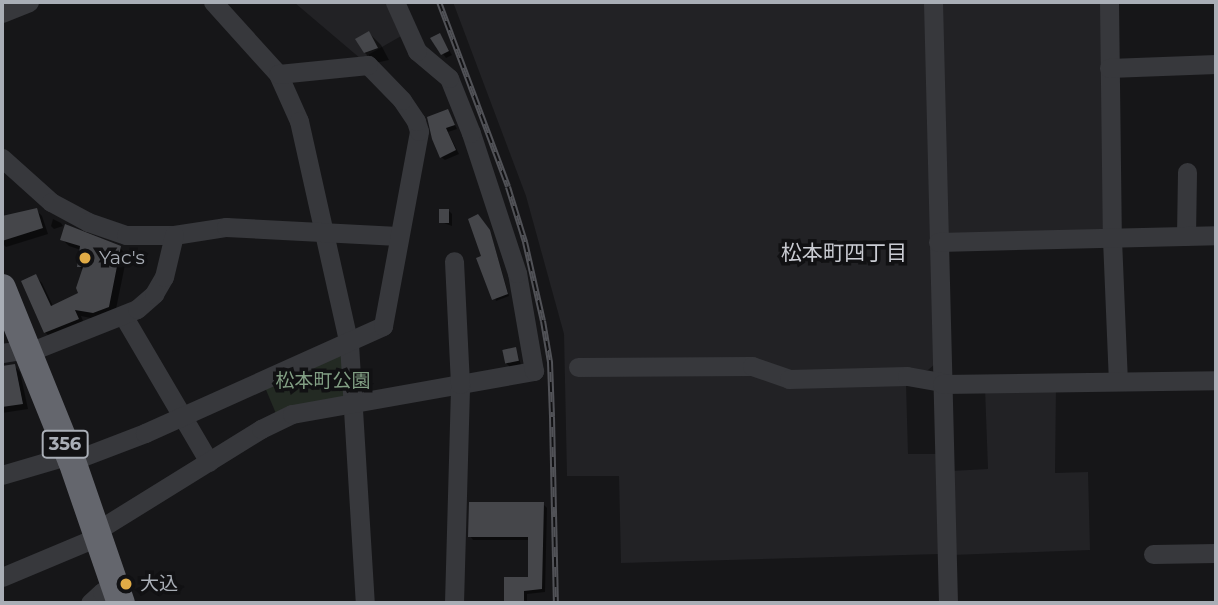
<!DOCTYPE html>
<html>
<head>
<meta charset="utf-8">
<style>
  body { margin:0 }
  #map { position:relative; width:1218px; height:605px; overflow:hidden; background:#161618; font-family:Montserrat,"Noto Sans JP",sans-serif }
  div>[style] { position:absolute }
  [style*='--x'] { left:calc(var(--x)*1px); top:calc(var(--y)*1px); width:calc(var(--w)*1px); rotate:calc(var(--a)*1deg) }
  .built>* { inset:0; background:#222225; transform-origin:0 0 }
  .green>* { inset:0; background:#232a23 }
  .shadow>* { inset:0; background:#0007 }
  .building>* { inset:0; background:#45464a; transform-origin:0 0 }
  .minor>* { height:19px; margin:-9.5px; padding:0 9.5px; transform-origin:9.5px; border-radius:9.5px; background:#37383c }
  .highway>* { height:28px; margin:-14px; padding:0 14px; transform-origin:14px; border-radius:14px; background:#64666d }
  .rail>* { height:6px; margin-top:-3px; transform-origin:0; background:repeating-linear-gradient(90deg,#111113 0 10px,#515257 0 20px); box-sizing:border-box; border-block:2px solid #515257 }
  .dots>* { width:19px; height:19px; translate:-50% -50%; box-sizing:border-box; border:4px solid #111113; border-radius:50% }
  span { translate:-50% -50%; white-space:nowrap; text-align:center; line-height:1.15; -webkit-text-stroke:7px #111113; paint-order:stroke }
  .shield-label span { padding:2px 5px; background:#111113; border:2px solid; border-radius:5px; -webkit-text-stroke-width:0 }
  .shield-label { font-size:18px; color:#a9aeb6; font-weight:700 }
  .poi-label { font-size:19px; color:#a9aeb6 }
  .left { translate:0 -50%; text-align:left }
  .park-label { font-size:19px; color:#829f84 }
  .neighbourhood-label { font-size:21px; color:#caccd3 }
  .frame { position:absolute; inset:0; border:4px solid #a9aeb6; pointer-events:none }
</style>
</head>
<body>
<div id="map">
  <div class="built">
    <i style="clip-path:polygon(391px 2px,403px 35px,361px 59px,295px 3px)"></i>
    <i style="clip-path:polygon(453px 2px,926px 2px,935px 364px,928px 370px,911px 370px,906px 383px,908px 454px,939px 454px,940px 554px,621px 563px,619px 476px,567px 476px,564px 334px,526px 196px)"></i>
    <i style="left:939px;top:2px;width:165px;height:236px"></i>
    <i style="clip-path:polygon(1056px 387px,1055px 473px,1088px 472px,1090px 550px,952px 555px,951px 471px,988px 469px,985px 388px)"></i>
  </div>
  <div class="green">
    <i style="clip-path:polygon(343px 356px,347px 398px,277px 416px,264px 385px,328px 357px)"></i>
  </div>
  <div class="shadow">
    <i style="clip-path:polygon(369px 33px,381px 45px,389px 60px,375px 63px,363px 51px)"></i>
    <i style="clip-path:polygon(440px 35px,452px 55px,446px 58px,432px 39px)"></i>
    <i style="clip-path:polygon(448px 111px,457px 129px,448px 132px,459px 154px,445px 160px,441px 157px)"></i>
    <i style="clip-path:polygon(36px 210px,42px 216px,48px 234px,6px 247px,2px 243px,2px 218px)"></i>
    <i style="clip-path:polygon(449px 211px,452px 214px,452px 226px,441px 222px)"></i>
    <i style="clip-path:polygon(480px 218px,491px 234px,509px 296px,496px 301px,483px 257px)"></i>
    <i style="clip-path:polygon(53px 219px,61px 223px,63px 226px,54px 229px,51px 226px)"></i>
    <i style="clip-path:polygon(62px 239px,120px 248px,127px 255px,115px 314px,101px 320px,81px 316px,85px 326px,52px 339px,45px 332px,35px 276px,42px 283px,53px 306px,81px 294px,83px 271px,79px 266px,81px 250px,69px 246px)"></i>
    <i style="clip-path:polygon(516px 349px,521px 365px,510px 367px,506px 363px)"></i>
    <i style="clip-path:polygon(14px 366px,20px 372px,28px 409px,2px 413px,2px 368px)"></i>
    <i style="clip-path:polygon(543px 504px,547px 508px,545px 592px,527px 594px,527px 603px,506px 603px,506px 579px,529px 579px,529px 540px,473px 540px,470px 536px)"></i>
  </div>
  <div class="building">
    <i style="clip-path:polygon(369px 31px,378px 48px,364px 53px,355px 39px)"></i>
    <i style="clip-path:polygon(440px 33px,449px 51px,441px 55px,430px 38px)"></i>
    <i style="clip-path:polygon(448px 109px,455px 125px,446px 128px,456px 150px,440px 158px,432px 139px,427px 117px)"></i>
    <i style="clip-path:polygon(37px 208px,43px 228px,2px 241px,2px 216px)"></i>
    <i style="left:439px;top:209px;width:10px;height:14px"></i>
    <i style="clip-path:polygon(478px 214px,490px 230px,508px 294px,492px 300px,476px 258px,481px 256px,468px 219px)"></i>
    <i style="clip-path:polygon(65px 224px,121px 246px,109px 307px,93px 313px,75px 310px,79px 319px,44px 333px,21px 281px,36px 274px,51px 306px,78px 293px,76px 288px,83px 267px,77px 267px,80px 246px,60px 240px)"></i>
    <i style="left:516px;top:347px;width:14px;height:14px;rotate:78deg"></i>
    <i style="clip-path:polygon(15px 364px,23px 404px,2px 407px,2px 366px)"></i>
    <i style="clip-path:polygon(469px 502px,544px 502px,542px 589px,524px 591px,524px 603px,504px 603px,504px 577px,528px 577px,528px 537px,468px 537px)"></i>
  </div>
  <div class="minor">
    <i style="--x:213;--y:2;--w:97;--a:47.9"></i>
    <i style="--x:278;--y:74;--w:51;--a:65.9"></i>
    <i style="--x:299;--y:121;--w:229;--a:77.4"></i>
    <i style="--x:349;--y:344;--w:259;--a:86.5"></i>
    <i style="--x:933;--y:2;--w:601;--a:88.57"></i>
    <i style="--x:1109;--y:2;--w:237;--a:89.3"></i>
    <i style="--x:1112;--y:239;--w:142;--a:87.6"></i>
    <i style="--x:2;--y:13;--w:29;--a:-22"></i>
    <i style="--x:1109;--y:68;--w:107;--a:-2.1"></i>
    <i style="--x:2;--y:158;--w:66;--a:41.9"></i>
    <i style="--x:51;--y:202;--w:42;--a:28.4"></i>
    <i style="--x:88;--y:222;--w:40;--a:18.9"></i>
    <i style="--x:126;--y:235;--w:48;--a:0"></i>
    <i style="--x:174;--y:235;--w:53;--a:-8.7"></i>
    <i style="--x:226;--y:227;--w:172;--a:3"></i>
    <i style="--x:1186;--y:236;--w:64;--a:-89.1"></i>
    <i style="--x:938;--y:242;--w:278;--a:-1.4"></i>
    <i style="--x:124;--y:317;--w:168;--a:59.6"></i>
    <i style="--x:29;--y:352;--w:116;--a:-21.7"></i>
    <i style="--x:137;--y:309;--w:23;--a:-41"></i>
    <i style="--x:154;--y:294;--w:20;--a:-60"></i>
    <i style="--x:164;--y:277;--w:43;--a:-76.6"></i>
    <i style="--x:2;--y:353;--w:25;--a:-9"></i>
    <i style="--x:578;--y:367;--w:174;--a:-0.3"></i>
    <i style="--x:752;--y:366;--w:39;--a:19"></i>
    <i style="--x:789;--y:379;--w:118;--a:-1.5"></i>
    <i style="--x:907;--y:376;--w:36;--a:10"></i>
    <i style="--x:942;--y:384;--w:274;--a:-0.8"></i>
    <i style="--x:72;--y:461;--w:78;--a:-21"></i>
    <i style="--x:145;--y:433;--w:261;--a:-24.2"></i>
    <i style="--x:383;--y:326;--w:198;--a:-79.5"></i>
    <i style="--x:419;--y:131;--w:10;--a:-107"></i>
    <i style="--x:416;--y:121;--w:25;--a:-124"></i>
    <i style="--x:402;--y:100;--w:49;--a:-134.2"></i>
    <i style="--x:368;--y:65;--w:90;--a:174.3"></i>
    <i style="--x:2;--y:475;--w:71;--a:-16.4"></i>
    <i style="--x:98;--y:530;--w:192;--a:-31.8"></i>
    <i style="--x:261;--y:429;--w:34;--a:-26"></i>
    <i style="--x:292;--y:414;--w:246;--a:-10.1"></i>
    <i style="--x:534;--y:371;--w:99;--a:-99.8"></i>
    <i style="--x:517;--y:273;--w:147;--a:-108.2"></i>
    <i style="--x:471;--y:133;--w:59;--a:-111.8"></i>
    <i style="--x:449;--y:78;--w:42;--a:-139.8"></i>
    <i style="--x:417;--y:51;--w:54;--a:-114.2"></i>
    <i style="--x:1153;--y:554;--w:63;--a:-0.9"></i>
    <i style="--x:2;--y:577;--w:106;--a:-22.7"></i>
    <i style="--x:90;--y:603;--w:16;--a:-43"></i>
    <i style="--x:102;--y:592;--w:16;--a:-27"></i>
    <i style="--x:454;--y:603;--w:219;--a:-88.4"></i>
    <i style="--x:460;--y:384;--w:123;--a:-92.8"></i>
  </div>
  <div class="highway">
    <i style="--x:2;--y:288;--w:187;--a:68"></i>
    <i style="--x:72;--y:461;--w:150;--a:71"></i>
  </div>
  <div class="rail">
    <i style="--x:439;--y:2;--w:197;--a:69.5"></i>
    <i style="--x:508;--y:187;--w:58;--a:72.8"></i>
    <i style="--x:525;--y:242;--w:81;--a:77.2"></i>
    <i style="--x:543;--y:321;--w:42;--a:80.3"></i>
    <i style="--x:550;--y:362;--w:55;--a:87.9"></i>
    <i style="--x:552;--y:417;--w:186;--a:88.8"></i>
  </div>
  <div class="dots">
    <i style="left:85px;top:258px;background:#e0ab46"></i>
    <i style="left:126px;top:584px;background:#e0ab46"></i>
  </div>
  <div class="shield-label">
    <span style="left:65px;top:444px">356</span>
  </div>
  <div class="poi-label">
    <span class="left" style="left:99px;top:258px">Yac's</span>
    <span class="left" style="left:140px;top:584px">大込</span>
  </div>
  <div class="park-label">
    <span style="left:323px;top:381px">松本町公園</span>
  </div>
  <div class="neighbourhood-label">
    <span style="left:844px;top:253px">松本町四丁目</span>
  </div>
  <div class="frame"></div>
</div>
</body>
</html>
